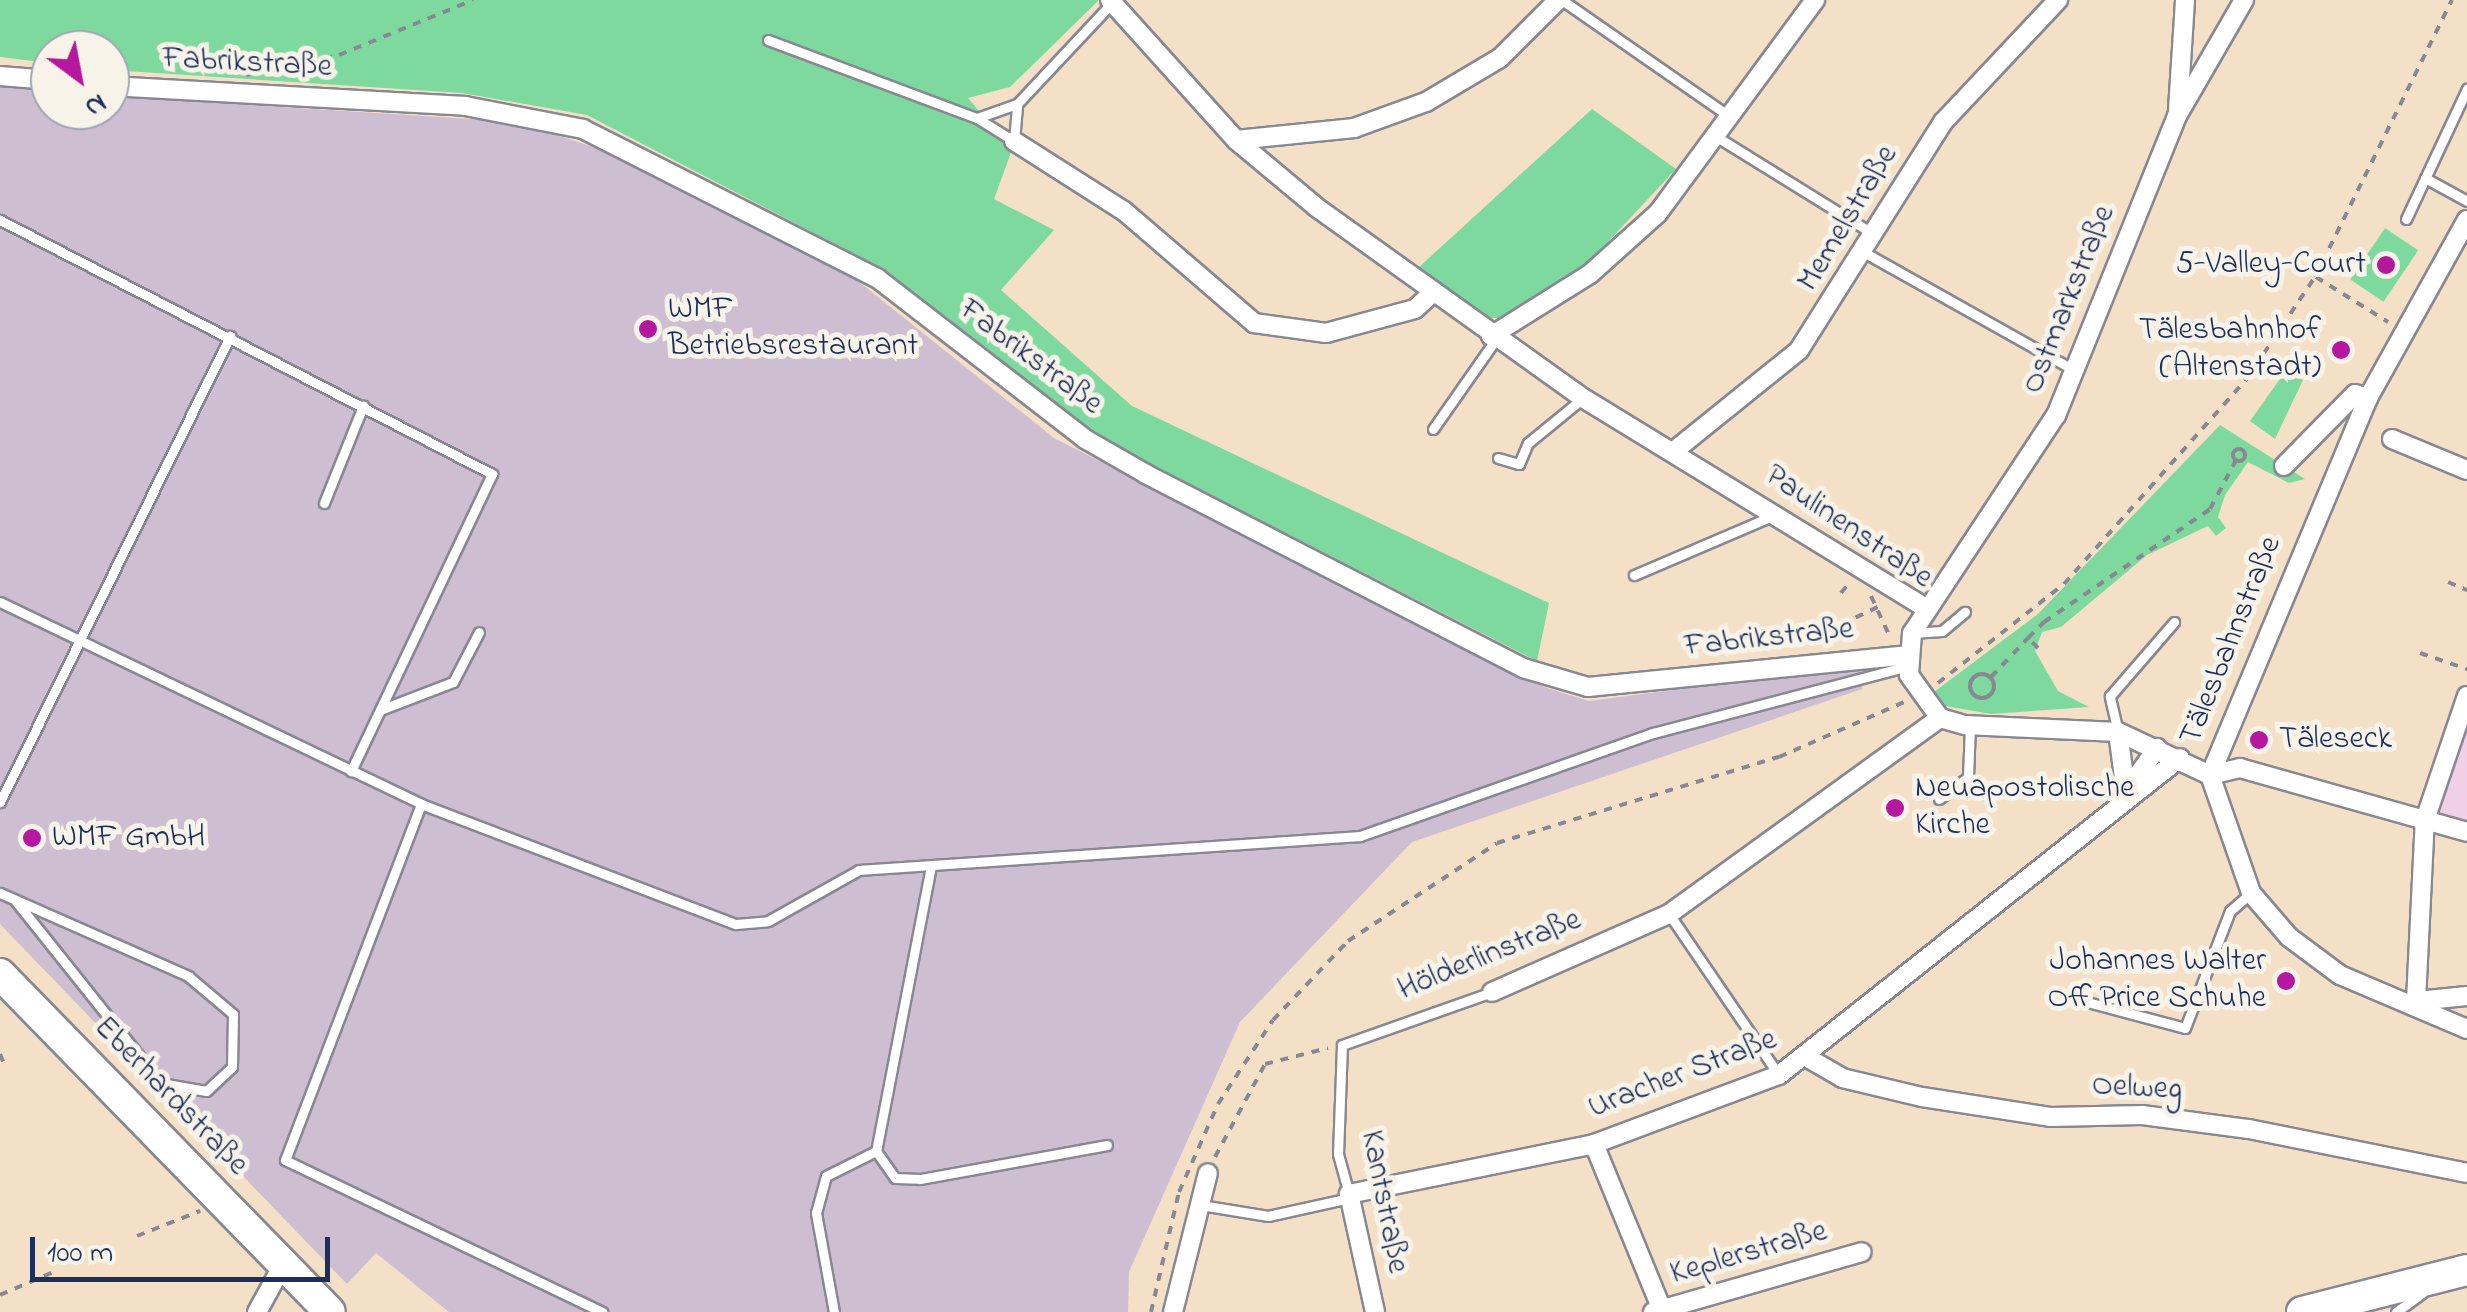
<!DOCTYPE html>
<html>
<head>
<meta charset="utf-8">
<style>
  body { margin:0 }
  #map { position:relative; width:2467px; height:1312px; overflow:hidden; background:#f4e0c7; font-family:"Indie Flower",sans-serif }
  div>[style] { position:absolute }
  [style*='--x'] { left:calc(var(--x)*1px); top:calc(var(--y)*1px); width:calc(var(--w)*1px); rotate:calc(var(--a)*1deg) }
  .built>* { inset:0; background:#efd0e6 }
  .industrial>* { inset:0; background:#cdbed2 }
  .green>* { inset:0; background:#7ed99f; transform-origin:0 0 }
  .path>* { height:4px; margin-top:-2px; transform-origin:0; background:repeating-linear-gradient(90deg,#888892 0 8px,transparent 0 16px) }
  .path>.ring { margin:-2px; padding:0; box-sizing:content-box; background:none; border:4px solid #888892; border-radius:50% }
  .roads { filter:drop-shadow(2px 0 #888892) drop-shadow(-2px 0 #888892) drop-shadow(0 2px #888892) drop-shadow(0 -2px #888892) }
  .service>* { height:9px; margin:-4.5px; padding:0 4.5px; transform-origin:4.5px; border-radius:4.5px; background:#fff }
  .minor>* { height:18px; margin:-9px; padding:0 9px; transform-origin:9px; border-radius:9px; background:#fff }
  .primary>* { height:30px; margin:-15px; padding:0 15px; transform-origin:15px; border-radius:15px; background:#fff }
  .dots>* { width:28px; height:28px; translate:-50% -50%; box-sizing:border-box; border:5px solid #f7f3e8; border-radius:50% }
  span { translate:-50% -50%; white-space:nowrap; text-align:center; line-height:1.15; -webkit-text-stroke:10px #f7f3e8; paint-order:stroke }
  .street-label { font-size:32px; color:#1b2f5e }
  .poi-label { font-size:32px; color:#1b2f5e }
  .right { translate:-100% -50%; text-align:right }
  .left { translate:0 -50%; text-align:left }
  .north { position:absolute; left:30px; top:30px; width:100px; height:100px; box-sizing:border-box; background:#f7f3e8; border:2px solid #9fa5b1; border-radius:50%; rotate:148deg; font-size:28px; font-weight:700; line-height:40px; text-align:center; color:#1b2f5e }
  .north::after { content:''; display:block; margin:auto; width:35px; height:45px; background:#b5179e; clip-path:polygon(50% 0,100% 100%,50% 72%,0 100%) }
  .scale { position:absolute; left:30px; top:1237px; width:300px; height:45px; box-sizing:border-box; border:5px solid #1b2f5e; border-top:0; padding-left:12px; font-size:30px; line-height:35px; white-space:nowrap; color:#1b2f5e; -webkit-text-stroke:8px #f7f3e8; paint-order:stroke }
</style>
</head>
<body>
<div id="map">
  <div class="built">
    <i style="clip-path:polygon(2467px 696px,2467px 831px,2425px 820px)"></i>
  </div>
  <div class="industrial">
    <i style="clip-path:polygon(0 86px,50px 91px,50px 110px,110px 110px,110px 96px,517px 122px,602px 150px,858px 281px,1054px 438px,1544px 687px,1589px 701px,1862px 665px,1862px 689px,1412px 842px,1240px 1022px,1129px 1272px,1128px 1312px,449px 1312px,376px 1253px,347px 1284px,0 924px)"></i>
  </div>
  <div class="green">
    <i style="clip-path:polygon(0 0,1099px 0,1010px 87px,968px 98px,1012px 150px,994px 199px,1054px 230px,1001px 290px,1132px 406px,1549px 603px,1537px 661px,1093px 435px,883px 269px,587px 115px,462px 93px,110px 70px,110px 50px,50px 50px,50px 63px,0 57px)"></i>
    <i style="clip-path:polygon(1592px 109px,1676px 169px,1590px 261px,1499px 318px,1484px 318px,1418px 268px)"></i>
    <i style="left:2385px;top:228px;width:40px;height:62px;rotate:34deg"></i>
    <i style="clip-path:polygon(2287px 369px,2303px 380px,2275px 439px,2250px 421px)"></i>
    <i style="clip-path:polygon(2220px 425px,2305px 479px,2289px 483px,2248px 462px,2225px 495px,2218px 517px,2226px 528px,2216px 536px,2208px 526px,2147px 555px,2061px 627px,2042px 632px,2035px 651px,2058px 691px,2089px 707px,1991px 714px,1945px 706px,1934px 692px,2038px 614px)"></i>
  </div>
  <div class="path">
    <i style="--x:246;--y:75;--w:95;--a:-12.1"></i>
    <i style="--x:339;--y:55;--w:145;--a:-22.3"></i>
    <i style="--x:2316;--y:277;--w:85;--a:32"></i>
    <i class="ring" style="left:2233px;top:449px;width:8px;height:8px"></i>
    <i style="--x:2448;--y:582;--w:21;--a:23"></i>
    <i style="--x:1841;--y:593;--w:13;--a:-51"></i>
    <i style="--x:1871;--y:596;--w:45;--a:65.1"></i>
    <i style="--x:1798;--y:645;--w:95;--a:-25.5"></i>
    <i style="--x:2038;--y:648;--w:14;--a:-135"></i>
    <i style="--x:2028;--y:638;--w:23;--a:-45"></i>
    <i style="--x:2044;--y:622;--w:201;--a:-34.2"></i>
    <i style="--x:2210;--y:509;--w:55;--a:-62"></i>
    <i style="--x:2420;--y:653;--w:50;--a:18.8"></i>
    <i class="ring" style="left:1970px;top:674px;width:20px;height:20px"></i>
    <i style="--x:1991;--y:677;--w:54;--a:-46.5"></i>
    <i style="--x:1938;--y:683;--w:160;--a:-38.2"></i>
    <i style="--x:2064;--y:584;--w:273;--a:-48.3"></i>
    <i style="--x:2246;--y:380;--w:124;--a:-56.2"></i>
    <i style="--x:2315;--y:277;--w:309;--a:-63.7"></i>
    <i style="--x:0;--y:1054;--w:11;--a:68"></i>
    <i style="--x:1215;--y:1157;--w:106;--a:-61.7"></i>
    <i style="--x:1265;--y:1064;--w:65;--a:-14.3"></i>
    <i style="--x:137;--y:1236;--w:68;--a:-21.6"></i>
    <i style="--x:0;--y:1295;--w:56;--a:-23.3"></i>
    <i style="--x:1151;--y:1312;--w:123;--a:-76.9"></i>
    <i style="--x:1179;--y:1192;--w:96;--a:-66.1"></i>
    <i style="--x:1218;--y:1104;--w:100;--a:-56.8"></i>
    <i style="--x:1273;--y:1020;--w:109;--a:-46.5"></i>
    <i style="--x:1348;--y:941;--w:178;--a:-33.3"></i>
    <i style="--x:1497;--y:843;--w:295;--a:-17"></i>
    <i style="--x:1779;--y:757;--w:137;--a:-23.7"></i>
  </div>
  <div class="roads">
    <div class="service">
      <i style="--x:1562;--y:0;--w:207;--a:34.8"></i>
      <i style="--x:768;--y:40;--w:223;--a:20.5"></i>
      <i style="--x:977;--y:118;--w:42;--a:-19.3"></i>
      <i style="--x:977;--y:118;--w:44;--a:31.9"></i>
      <i style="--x:1014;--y:141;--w:37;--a:-85"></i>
      <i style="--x:1017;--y:104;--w:139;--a:-46.8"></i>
      <i style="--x:1717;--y:137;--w:182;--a:31.8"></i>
      <i style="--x:2425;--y:178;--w:48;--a:28.7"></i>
      <i style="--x:2406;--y:219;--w:144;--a:-64.9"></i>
      <i style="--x:0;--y:220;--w:554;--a:27.31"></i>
      <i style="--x:492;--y:474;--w:329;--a:115.4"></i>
      <i style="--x:1867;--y:254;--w:237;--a:29.3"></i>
      <i style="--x:1433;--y:429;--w:110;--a:-55"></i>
      <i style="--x:1498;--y:458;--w:22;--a:16"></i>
      <i style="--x:1519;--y:464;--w:23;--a:-67"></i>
      <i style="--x:1528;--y:443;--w:71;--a:-39.3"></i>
      <i style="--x:324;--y:503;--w:105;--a:-68.1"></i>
      <i style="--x:1634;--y:575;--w:153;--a:-23.1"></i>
      <i style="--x:0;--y:602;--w:467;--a:25.6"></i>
      <i style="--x:421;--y:804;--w:337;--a:20.9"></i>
      <i style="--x:736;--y:924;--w:32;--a:-5"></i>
      <i style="--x:768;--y:921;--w:104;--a:-29.3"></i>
      <i style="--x:859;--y:870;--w:502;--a:-3.88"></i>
      <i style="--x:1360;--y:836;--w:311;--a:-19.4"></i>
      <i style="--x:1653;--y:733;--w:264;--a:-14.7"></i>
      <i style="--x:1912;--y:633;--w:30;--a:-4"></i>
      <i style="--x:1942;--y:631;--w:30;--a:-40"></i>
      <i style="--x:380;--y:710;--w:78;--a:-21"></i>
      <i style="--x:453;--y:682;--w:56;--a:-62.5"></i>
      <i style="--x:2118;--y:732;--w:37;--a:-103"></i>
      <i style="--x:2110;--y:696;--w:98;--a:-49.1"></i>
      <i style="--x:1939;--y:799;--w:36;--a:-37"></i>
      <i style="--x:1968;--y:777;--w:52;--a:-87.8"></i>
      <i style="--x:0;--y:802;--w:520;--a:-63.73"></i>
      <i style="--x:421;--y:804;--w:381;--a:110.9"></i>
      <i style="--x:285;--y:1160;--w:352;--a:25.6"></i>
      <i style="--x:931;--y:866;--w:290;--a:100.9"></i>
      <i style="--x:876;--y:1151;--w:33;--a:55"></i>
      <i style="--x:895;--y:1178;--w:25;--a:2"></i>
      <i style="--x:920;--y:1179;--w:190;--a:-10.3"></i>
      <i style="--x:0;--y:893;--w:206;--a:23.8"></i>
      <i style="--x:188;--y:976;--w:59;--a:40.2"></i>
      <i style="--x:233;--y:1014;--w:53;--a:91.1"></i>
      <i style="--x:232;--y:1067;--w:35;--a:137"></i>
      <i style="--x:206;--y:1091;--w:46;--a:-169.9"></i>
      <i style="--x:161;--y:1083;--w:234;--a:-128.6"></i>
      <i style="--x:1669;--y:914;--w:195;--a:55.7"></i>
      <i style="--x:2091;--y:1003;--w:97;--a:14.9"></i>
      <i style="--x:2185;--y:1028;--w:125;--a:-69"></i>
      <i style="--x:2230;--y:911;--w:28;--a:-41"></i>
      <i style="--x:1349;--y:1194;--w:41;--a:-105.4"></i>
      <i style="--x:1338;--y:1154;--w:109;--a:-87.9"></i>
      <i style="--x:1342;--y:1045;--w:159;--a:-19.5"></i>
      <i style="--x:1201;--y:1205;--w:68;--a:9.3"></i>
      <i style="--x:1268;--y:1216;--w:84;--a:-12.4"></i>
      <i style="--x:834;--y:1312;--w:101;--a:-100.3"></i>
      <i style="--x:816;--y:1213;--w:38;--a:-75"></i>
      <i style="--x:826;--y:1176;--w:56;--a:-26.6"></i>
      <i style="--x:2396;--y:1312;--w:32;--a:-36"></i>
    </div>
    <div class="minor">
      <i style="--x:1110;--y:0;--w:188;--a:48"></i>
      <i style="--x:1236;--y:140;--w:104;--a:39.9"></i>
      <i style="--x:1316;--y:207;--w:328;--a:35.6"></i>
      <i style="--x:1583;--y:398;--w:402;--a:31.5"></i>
      <i style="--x:2244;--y:0;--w:134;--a:120"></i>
      <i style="--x:2177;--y:116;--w:323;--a:112"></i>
      <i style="--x:2056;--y:415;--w:261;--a:123.4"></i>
      <i style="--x:1912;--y:633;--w:42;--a:94.1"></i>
      <i style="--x:1909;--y:675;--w:53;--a:54.2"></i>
      <i style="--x:1940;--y:718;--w:26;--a:16"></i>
      <i style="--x:1965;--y:725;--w:153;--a:2.6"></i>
      <i style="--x:2118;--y:732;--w:102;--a:25.1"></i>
      <i style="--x:2210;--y:775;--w:31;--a:-13"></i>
      <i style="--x:2240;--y:768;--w:236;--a:15.7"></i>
      <i style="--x:0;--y:76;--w:50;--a:4.6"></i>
      <i style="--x:110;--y:86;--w:356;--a:3.2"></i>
      <i style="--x:465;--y:106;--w:120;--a:11"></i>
      <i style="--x:583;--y:129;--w:330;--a:26.9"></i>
      <i style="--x:877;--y:278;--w:263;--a:37.7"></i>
      <i style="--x:1085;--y:439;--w:70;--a:29.8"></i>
      <i style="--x:1146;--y:474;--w:424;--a:27.2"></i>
      <i style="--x:1523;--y:668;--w:68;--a:16.3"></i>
      <i style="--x:1588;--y:687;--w:320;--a:-5.7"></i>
      <i style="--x:2178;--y:109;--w:109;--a:-86.3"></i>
      <i style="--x:1236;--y:140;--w:119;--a:-5.8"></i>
      <i style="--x:1354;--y:128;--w:77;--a:-19.9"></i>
      <i style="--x:1426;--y:102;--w:86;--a:-30.7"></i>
      <i style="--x:1500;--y:58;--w:82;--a:-45"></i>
      <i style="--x:1014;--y:141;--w:130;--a:32.5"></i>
      <i style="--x:1124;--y:211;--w:172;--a:40.7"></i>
      <i style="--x:1254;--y:323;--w:73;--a:7.9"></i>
      <i style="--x:1326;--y:333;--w:92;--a:-15.1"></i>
      <i style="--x:1415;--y:309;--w:23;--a:-43"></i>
      <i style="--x:2467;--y:220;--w:204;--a:119.1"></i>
      <i style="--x:2368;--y:398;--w:409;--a:112.7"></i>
      <i style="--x:2210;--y:775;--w:125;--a:70.8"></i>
      <i style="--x:2251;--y:893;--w:58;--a:49.2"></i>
      <i style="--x:2289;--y:937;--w:64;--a:36.7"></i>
      <i style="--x:2340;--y:975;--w:138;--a:23"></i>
      <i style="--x:1491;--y:336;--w:117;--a:-32.1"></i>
      <i style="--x:1590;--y:274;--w:91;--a:-41.9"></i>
      <i style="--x:1658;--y:213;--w:265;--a:-53.6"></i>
      <i style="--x:2392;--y:439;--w:81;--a:22.5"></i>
      <i style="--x:1674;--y:451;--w:161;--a:-38.9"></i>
      <i style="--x:1799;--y:350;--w:270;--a:-57.7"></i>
      <i style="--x:1943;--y:122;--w:168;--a:-46.7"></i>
      <i style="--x:2284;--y:466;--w:101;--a:-45.4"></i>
      <i style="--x:2355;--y:394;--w:14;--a:17"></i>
      <i style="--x:2118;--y:732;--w:62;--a:82.5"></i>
      <i style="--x:2129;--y:788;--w:49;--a:-55"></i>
      <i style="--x:1492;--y:992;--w:193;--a:-23.8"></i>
      <i style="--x:1669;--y:914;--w:334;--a:-35.9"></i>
      <i style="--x:2416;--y:1001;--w:181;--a:-87.2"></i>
      <i style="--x:2425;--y:820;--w:131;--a:-71.3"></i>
      <i style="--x:2417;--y:1001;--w:50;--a:-5.7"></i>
      <i style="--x:1808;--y:1058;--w:39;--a:30"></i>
      <i style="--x:1842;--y:1078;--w:82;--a:13.4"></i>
      <i style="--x:1922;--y:1097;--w:131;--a:8.8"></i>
      <i style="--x:2051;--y:1117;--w:91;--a:-1.3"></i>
      <i style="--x:2142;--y:1115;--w:108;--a:7.5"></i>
      <i style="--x:2249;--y:1129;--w:222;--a:11.4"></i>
      <i style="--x:1594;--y:1144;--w:182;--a:67.7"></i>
      <i style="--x:257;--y:1312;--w:56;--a:-61.1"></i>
      <i style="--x:1173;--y:1312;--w:143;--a:-75.9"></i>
      <i style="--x:1375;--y:1312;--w:121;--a:-102.4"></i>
      <i style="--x:1349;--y:1194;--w:250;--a:-11.5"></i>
      <i style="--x:1594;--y:1144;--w:197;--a:-20.5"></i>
      <i style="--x:1779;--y:1075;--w:511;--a:-38.33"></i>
      <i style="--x:1653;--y:1312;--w:217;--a:-16"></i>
    </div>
    <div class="primary">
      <i style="--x:0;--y:974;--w:472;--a:45.7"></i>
      <i style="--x:2302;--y:1312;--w:170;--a:-14.3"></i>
    </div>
  </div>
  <div class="dots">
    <i style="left:2386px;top:265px;background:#b5179e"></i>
    <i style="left:648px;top:329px;background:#b5179e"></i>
    <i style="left:2341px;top:350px;background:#b5179e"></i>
    <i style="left:2259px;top:740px;background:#b5179e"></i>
    <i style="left:1895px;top:808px;background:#b5179e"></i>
    <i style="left:32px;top:838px;background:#b5179e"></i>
    <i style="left:2286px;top:981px;background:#b5179e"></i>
  </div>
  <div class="street-label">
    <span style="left:247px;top:64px;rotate:3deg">Fabrikstraße</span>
    <span style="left:1849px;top:219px;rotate:-59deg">Memelstraße</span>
    <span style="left:2070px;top:300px;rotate:-68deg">Ostmarkstraße</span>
    <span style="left:1030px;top:358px;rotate:37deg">Fabrikstraße</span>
    <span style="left:1848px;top:528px;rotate:34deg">Paulinenstraße</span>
    <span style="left:1769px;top:639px;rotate:-6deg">Fabrikstraße</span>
    <span style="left:2232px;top:641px;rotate:-68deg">Tälesbahnstraße</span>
    <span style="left:1490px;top:956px;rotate:-22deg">Hölderlinstraße</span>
    <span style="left:1683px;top:1075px;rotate:-21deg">Uracher Straße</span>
    <span style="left:2137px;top:1089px;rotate:3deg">Oelweg</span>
    <span style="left:170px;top:1097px;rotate:46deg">Eberhardstraße</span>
    <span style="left:1383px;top:1202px;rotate:79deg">Kantstraße</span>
    <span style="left:1749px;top:1254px;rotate:-16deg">Keplerstraße</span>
  </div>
  <div class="poi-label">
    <span class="right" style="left:2366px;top:265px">5-Valley-Court</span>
    <span class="left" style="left:668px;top:329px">WMF<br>Betriebsrestaurant</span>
    <span class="right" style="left:2321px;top:350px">Tälesbahnhof<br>(Altenstadt)</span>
    <span class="left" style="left:2279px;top:740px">Täleseck</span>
    <span class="left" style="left:1915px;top:808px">Neuapostolische<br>Kirche</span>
    <span class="left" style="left:52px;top:838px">WMF GmbH</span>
    <span class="right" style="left:2266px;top:981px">Johannes Walter<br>Off Price Schuhe</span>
  </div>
  <div class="north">N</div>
  <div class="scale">100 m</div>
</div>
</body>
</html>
